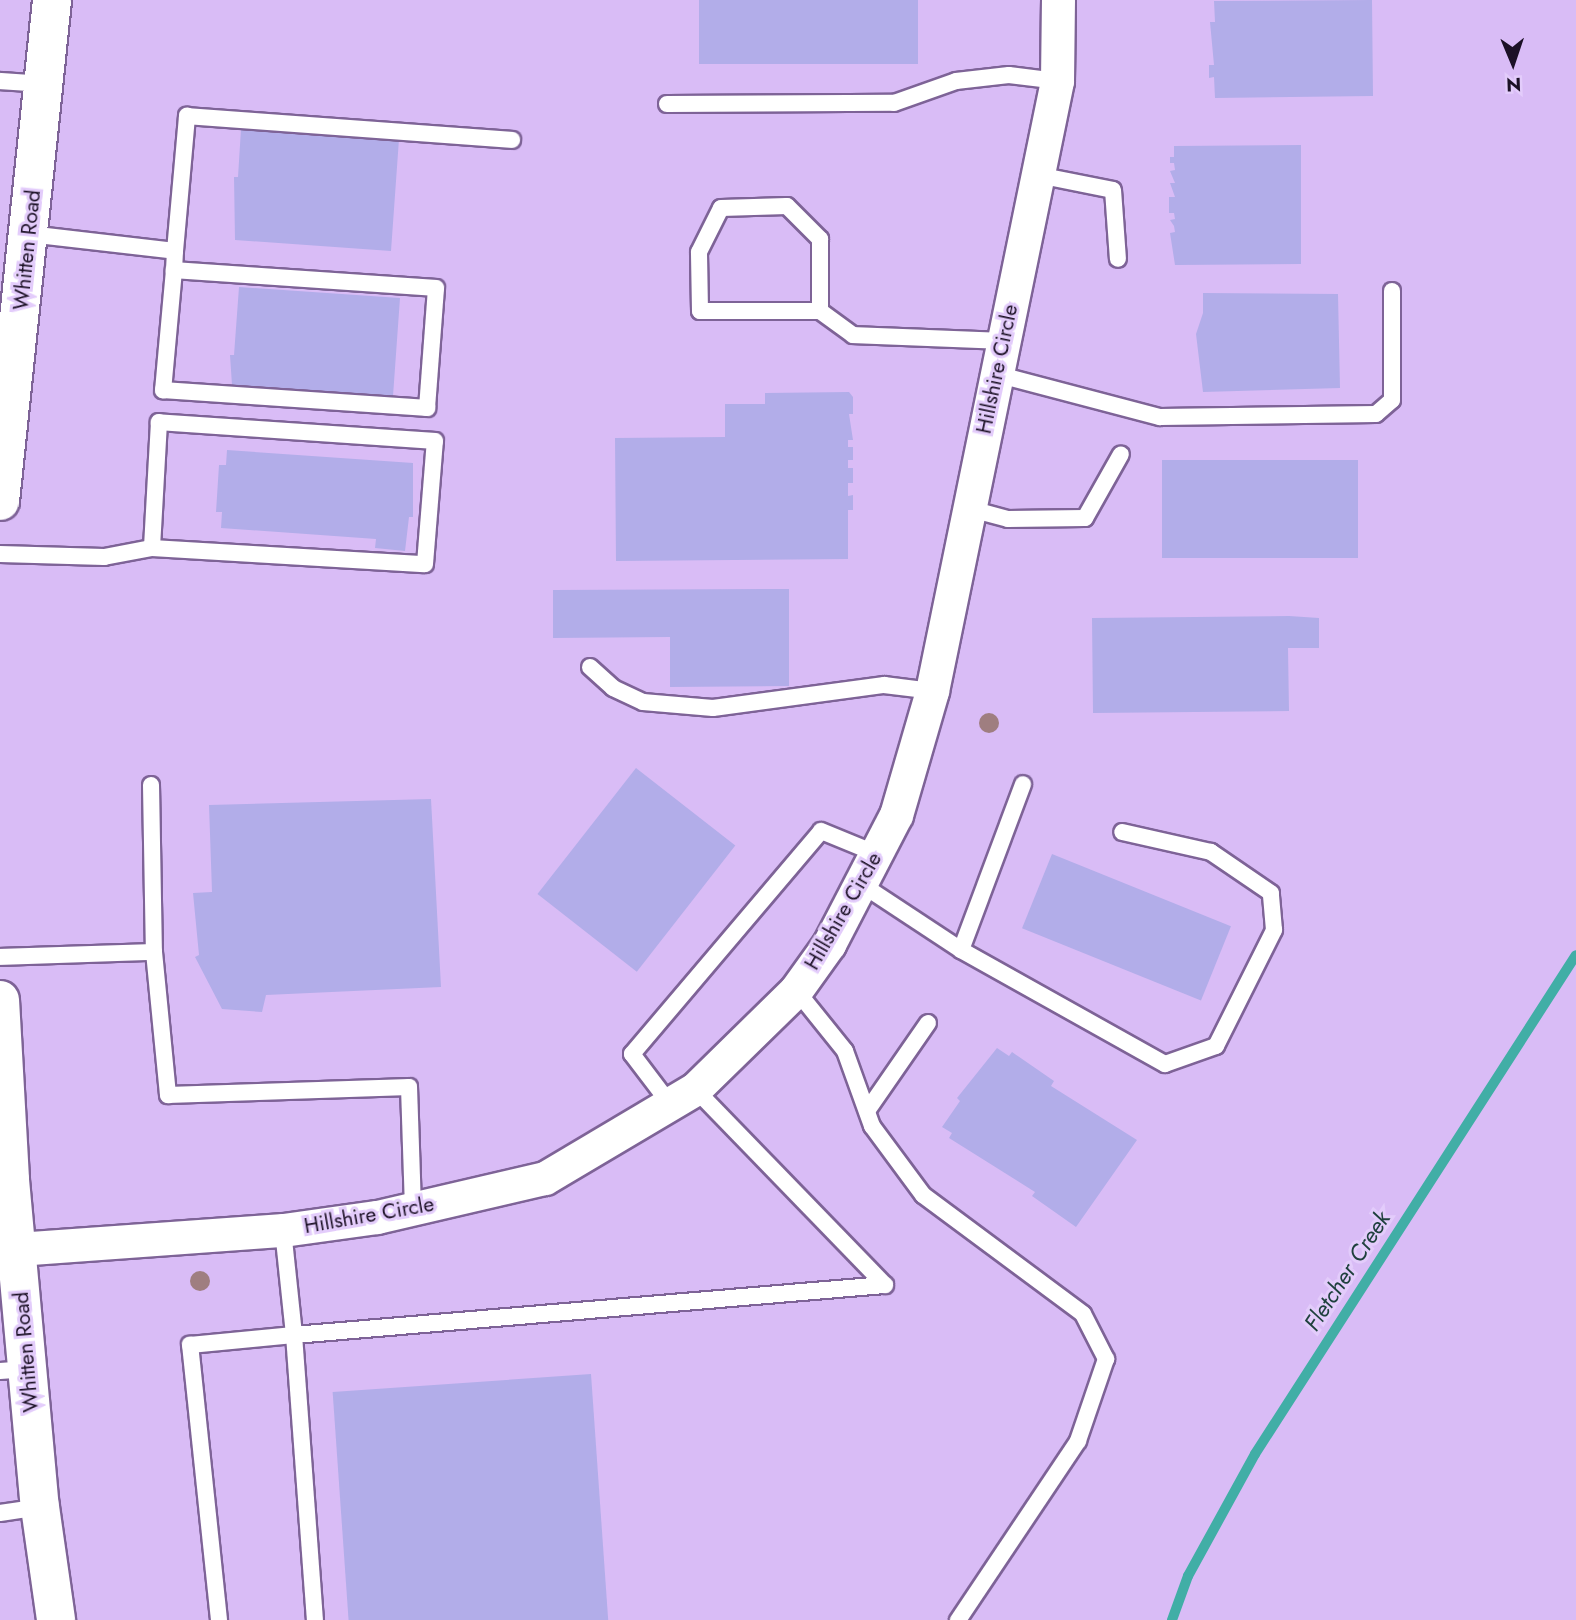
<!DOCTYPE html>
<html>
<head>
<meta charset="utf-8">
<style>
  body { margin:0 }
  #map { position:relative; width:1576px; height:1620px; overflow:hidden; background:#d9bcf6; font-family:Jost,sans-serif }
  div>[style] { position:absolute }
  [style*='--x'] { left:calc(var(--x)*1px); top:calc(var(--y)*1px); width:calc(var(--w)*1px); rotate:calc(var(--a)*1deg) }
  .stream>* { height:10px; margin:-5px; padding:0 5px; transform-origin:5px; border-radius:5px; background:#41aea6 }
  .building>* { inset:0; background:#b2ade9; transform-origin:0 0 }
  .roads { filter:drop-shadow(2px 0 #7e6397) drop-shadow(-2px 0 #7e6397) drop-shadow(0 2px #7e6397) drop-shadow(0 -2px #7e6397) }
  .lane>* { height:16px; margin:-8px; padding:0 8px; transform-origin:8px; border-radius:8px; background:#fff }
  .street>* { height:33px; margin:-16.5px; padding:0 16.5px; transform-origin:16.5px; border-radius:16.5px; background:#fff }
  .secondary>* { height:38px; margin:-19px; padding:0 19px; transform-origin:19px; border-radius:19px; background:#fff }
  .trees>* { width:20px; height:20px; margin:-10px; border-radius:50%; background:#9f7e80 }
  span { translate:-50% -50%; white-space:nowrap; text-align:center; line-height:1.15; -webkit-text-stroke:6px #e3ccfb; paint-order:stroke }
  .street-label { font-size:21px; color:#1c1126 }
  .water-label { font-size:23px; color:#1f403d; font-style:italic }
  .north { position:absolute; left:1478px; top:28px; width:70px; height:70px; -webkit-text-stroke:5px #e3ccfb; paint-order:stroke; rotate:178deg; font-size:19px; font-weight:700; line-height:28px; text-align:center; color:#1c1126 }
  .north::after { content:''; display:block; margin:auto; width:24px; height:32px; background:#1c1126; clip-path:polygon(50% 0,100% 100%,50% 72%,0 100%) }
</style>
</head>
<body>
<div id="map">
  <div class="stream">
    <i style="--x:1172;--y:1620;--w:47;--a:-70"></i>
    <i style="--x:1188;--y:1576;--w:139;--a:-61.2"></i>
    <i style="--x:1255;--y:1454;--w:593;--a:-57.25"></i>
  </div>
  <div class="building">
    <i style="left:699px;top:0;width:219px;height:64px"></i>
    <i style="clip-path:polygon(1372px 0,1373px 96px,1215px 98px,1214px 77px,1209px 78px,1209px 65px,1214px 65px,1210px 22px,1215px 22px,1214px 1px)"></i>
    <i style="clip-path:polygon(241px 129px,399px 139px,391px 251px,235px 240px,234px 177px,238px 177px)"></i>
    <i style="clip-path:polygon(1301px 145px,1301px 264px,1175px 265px,1170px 233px,1175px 232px,1174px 226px,1170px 220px,1175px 219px,1174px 213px,1169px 213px,1169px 197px,1175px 197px,1170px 183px,1175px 183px,1170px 171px,1175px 170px,1174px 163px,1170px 163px,1170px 157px,1174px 157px,1174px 146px)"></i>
    <i style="clip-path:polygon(239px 287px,400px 298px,393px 396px,232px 385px,230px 355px,234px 355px)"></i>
    <i style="clip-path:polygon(1203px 293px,1338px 294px,1340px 388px,1203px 392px,1196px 334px,1203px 313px)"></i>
    <i style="clip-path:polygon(849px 392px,853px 397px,853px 414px,849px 414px,853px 440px,848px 440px,848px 447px,853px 447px,853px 460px,848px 460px,848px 468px,853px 468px,853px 483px,848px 483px,848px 496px,853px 495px,853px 510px,848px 510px,848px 559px,616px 561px,615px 438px,725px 437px,725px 404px,765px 404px,765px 393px)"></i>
    <i style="clip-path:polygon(227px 450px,413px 463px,413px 517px,409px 517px,405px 551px,375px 548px,376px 539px,221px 528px,222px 512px,216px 512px,219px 465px,226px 465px)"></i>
    <i style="left:1162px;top:460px;width:196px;height:98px"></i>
    <i style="clip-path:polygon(789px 589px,789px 686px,670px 687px,670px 637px,553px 638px,553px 590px)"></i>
    <i style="clip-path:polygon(1289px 616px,1319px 618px,1319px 648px,1288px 648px,1289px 711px,1093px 713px,1092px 618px)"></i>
    <i style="left:636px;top:768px;width:126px;height:160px;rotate:38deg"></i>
    <i style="clip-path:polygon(431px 799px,441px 987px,266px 995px,262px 1012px,222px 1009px,195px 957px,199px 955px,193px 893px,212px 892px,209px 805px)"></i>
    <i style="left:1052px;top:854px;width:193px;height:80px;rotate:22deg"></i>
    <i style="clip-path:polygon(997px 1048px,1009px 1056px,1012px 1052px,1054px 1081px,1051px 1086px,1137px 1140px,1076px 1227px,1032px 1196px,1035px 1192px,949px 1138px,952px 1133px,942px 1127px,960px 1101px,957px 1098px)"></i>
    <i style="left:591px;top:1374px;width:247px;height:259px;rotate:86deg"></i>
  </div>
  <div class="roads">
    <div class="lane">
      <i style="--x:0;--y:81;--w:44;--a:3.9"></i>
      <i style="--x:667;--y:104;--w:227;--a:-0.3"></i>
      <i style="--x:894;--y:103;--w:66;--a:-19.5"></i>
      <i style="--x:956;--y:81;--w:53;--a:-6.5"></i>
      <i style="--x:1009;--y:75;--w:48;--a:7.1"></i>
      <i style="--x:1038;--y:175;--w:76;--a:11.3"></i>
      <i style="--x:1113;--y:190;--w:69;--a:85.9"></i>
      <i style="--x:29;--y:234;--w:147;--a:6.6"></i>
      <i style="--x:175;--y:251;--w:19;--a:93"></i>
      <i style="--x:174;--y:270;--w:121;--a:95.2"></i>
      <i style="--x:163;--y:390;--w:265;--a:3.9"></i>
      <i style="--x:427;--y:408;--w:120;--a:-85.7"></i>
      <i style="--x:436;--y:288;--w:263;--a:-176.1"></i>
      <i style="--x:175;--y:251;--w:136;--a:-84.9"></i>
      <i style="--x:187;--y:116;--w:326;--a:4.2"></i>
      <i style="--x:820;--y:311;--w:120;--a:180"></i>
      <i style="--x:700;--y:311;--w:59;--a:-91"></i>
      <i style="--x:699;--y:252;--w:49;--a:-63.4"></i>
      <i style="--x:721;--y:208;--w:66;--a:-1.7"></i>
      <i style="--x:787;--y:206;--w:47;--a:45"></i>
      <i style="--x:820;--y:239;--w:72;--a:90"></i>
      <i style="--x:820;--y:311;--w:41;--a:36"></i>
      <i style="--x:853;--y:335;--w:150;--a:2.3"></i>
      <i style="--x:996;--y:374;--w:170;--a:14.7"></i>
      <i style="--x:1160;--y:417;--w:216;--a:-0.8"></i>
      <i style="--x:1376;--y:414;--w:21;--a:-41"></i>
      <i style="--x:1392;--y:400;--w:109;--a:-90"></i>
      <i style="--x:967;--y:508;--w:42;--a:15"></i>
      <i style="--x:1008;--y:519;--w:77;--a:-0.7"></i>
      <i style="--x:1085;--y:518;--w:73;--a:-60.6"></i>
      <i style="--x:0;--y:554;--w:104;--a:1.7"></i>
      <i style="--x:104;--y:557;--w:49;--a:-10.6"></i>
      <i style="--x:152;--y:548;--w:273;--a:3.4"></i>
      <i style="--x:425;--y:564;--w:123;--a:-85.4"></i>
      <i style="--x:435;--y:441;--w:277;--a:-176.1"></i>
      <i style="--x:159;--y:422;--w:126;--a:93.2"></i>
      <i style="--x:590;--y:667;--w:31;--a:42"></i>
      <i style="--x:613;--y:688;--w:33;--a:25"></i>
      <i style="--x:643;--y:702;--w:70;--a:4.9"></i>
      <i style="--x:713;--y:708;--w:173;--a:-7.7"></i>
      <i style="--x:884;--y:685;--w:48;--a:7.1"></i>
      <i style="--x:151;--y:785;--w:167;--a:89"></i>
      <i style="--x:154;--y:952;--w:144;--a:84.4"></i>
      <i style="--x:168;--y:1095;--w:241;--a:-1.9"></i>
      <i style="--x:409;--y:1087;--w:121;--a:88.1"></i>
      <i style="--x:858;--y:882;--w:123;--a:33.4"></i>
      <i style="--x:961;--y:950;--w:234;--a:29.2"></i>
      <i style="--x:1165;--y:1064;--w:54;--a:-19.4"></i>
      <i style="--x:1216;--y:1046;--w:130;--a:-63.4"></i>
      <i style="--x:1274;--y:930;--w:37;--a:-95"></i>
      <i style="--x:1271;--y:893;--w:73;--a:-145.7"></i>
      <i style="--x:1211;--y:852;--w:91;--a:-167.3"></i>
      <i style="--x:961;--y:950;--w:177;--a:-69.5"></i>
      <i style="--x:0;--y:957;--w:154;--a:-1.9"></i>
      <i style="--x:796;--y:990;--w:78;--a:51.2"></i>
      <i style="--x:845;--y:1051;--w:80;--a:70.2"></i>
      <i style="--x:872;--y:1126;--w:86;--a:53.5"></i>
      <i style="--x:923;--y:1195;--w:199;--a:36.6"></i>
      <i style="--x:1083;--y:1314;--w:51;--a:62.9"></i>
      <i style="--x:1106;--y:1359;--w:87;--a:108.9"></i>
      <i style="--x:1078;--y:1441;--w:216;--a:123.8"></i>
      <i style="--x:670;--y:1104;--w:63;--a:-127.2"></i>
      <i style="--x:632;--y:1054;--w:292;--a:-49.7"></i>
      <i style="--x:821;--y:831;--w:61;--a:22.3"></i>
      <i style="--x:867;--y:1111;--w:107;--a:-55.3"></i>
      <i style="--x:283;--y:1230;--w:106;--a:84"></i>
      <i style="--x:294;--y:1335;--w:593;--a:-4.84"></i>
      <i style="--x:885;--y:1285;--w:273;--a:-134.1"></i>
      <i style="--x:0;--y:1371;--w:28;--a:-4"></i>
      <i style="--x:0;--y:1513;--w:40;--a:-8.5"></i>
      <i style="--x:219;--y:1620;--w:277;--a:-96"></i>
      <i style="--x:190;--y:1345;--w:104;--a:-5.5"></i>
      <i style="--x:294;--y:1335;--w:286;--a:85.8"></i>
    </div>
    <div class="street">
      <i style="--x:17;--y:1249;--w:267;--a:-4.1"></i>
      <i style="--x:283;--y:1230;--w:95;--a:-7.9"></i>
      <i style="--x:377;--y:1217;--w:172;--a:-13.1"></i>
      <i style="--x:545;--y:1178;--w:174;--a:-30.7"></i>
      <i style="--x:695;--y:1089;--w:141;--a:-44.4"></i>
      <i style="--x:796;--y:990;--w:57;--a:-54.3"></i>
      <i style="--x:829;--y:944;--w:145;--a:-62.6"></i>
      <i style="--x:896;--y:815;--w:129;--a:-73.8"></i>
      <i style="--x:932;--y:691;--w:623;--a:-78.42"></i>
      <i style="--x:1057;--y:81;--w:81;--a:-89.3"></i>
    </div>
    <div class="secondary">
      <i style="--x:0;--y:501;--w:504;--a:-84.07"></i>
      <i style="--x:0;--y:1000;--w:180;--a:86.8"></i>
      <i style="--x:10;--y:1180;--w:328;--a:84.8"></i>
      <i style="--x:40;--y:1507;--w:114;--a:81.9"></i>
    </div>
  </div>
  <div class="trees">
    <i style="left:989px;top:723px"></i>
    <i style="left:200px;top:1281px"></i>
  </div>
  <div class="street-label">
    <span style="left:27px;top:250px;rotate:-84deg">Whitten Road</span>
    <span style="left:997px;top:369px;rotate:-78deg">Hillshire Circle</span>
    <span style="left:843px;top:911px;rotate:-60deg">Hillshire Circle</span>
    <span style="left:369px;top:1215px;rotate:-10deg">Hillshire Circle</span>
    <span style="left:26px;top:1352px;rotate:-95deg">Whitten Road</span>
  </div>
  <div class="water-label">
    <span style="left:1347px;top:1271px;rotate:-57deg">Fletcher Creek</span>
  </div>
  <div class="north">N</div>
</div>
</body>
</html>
